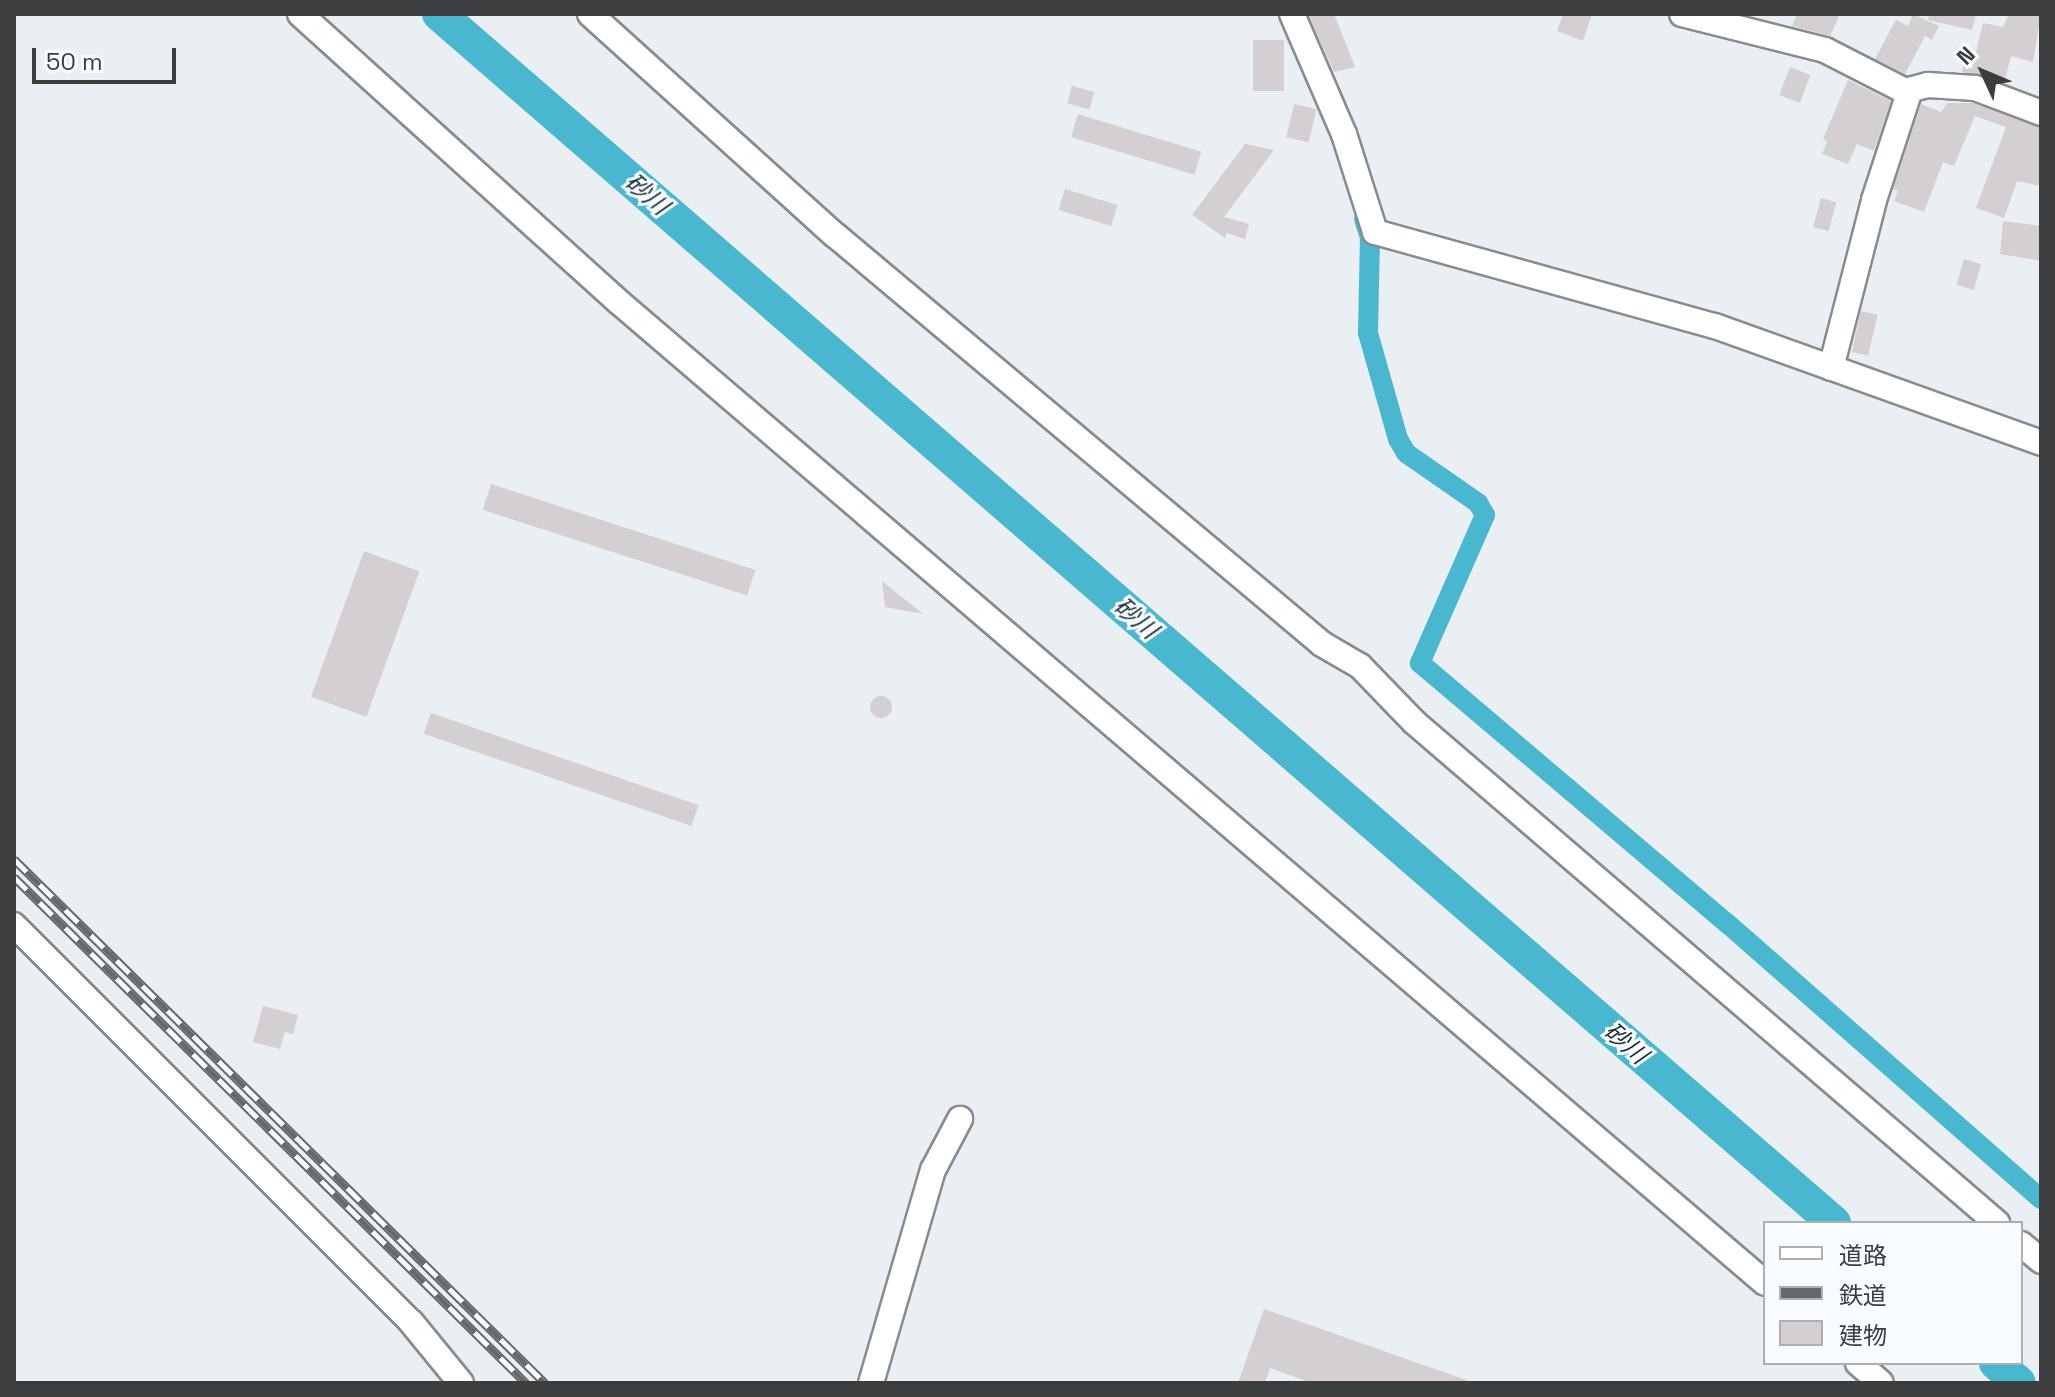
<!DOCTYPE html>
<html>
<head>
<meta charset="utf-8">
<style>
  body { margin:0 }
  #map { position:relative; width:2055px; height:1397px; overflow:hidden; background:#eaeff3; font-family:"Space Grotesk","Noto Sans JP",sans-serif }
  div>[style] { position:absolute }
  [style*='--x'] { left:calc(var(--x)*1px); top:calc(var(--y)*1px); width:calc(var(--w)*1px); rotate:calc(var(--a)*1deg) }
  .canal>* { height:20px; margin:-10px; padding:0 10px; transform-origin:10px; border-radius:10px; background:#49b7cf }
  .river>* { height:34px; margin:-17px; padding:0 17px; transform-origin:17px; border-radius:17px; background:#49b7cf }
  .building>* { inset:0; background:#d4cfd3; transform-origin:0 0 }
  .round { border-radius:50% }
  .roads { filter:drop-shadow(2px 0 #878c90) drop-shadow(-2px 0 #878c90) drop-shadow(0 2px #878c90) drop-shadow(0 -2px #878c90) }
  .minor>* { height:24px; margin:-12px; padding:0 12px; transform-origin:12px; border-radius:12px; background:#fff }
  .rail>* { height:9px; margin-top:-4.5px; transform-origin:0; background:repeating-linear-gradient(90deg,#f9fcff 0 18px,#66696c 0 36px); box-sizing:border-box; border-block:2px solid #66696c }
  span { translate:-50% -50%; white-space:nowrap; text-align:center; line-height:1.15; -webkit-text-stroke:6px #f9fcff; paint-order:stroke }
  .water-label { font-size:24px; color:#1a2e32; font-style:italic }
  .frame { position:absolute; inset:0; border:16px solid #3b3d3f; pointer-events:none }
  .legend { position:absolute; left:1763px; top:1221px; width:260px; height:144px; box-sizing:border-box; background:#f9fcff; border:2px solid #adb0b2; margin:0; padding:10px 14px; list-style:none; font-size:24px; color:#3b3d3f }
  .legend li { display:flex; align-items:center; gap:16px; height:40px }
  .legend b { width:40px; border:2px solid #adb0b2 }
  .north { position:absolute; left:1943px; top:32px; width:80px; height:80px; -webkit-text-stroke:6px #f9fcff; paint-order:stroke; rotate:314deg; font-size:22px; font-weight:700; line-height:32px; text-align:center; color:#3b3d3f }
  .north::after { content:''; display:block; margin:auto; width:28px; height:36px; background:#3b3d3f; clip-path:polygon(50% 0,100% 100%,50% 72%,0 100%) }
  .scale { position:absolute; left:32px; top:48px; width:144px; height:36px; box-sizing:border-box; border:4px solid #3b3d3f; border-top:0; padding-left:10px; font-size:24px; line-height:28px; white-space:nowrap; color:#3b3d3f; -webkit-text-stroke:6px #f9fcff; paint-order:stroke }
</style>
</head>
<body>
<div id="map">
  <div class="canal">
    <i style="--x:1364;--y:219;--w:19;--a:72"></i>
    <i style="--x:1370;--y:237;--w:96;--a:91.2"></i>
    <i style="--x:1368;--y:333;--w:110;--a:74.2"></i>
    <i style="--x:1398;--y:439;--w:16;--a:60"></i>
    <i style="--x:1406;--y:453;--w:88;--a:34.8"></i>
    <i style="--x:1478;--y:503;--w:14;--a:60"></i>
    <i style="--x:1485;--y:515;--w:162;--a:113.7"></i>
    <i style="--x:1420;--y:663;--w:404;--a:40.3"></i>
    <i style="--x:1728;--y:924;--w:417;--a:41.3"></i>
  </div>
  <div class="river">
    <i style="--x:439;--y:14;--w:1846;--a:40.91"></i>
    <i style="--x:1996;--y:1363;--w:30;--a:41"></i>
  </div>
  <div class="building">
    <i style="clip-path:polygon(1308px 14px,1334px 14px,1355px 67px,1334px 72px)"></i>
    <i style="clip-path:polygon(1563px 14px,1592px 14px,1583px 41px,1557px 31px)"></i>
    <i style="clip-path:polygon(1797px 14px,1840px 14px,1830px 36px,1792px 26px)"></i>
    <i style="clip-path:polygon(1913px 14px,1939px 26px,1932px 40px,1925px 36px,1905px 74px,1875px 59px,1893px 25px,1896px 20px,1908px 26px)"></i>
    <i style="clip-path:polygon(1929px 14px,1976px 14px,1972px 30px,1928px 20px)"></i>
    <i style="clip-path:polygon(2009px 14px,2041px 14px,2033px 62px,2011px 56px,2004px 83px,1962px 72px,1963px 66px,1972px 69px,1983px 23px,2003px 27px)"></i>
    <i style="left:1253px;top:40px;width:31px;height:51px"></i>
    <i style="left:1790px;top:67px;width:22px;height:30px;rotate:21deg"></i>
    <i style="clip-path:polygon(1848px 80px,1891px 101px,1874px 151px,1857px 144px,1848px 164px,1822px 154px,1827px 142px,1823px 139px)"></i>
    <i style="left:1072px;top:86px;width:23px;height:18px;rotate:15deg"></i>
    <i style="clip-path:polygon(1947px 103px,1972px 103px,2041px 128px,2041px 186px,2017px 181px,2004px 218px,1976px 208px,2006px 127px,1975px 116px,1954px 166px,1943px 162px,1924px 212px,1894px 201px,1898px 191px,1893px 189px,1921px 104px,1941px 112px)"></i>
    <i style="left:1294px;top:104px;width:23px;height:34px;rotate:13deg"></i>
    <i style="left:1078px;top:114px;width:129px;height:24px;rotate:17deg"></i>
    <i style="clip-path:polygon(1245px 144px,1274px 150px,1224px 217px,1249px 224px,1245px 239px,1227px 233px,1225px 238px,1192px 215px)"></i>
    <i style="left:1065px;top:189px;width:55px;height:22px;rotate:17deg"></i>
    <i style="left:1821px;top:198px;width:16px;height:30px;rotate:15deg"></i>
    <i style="clip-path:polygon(2003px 221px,2041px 226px,2041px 261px,2000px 254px)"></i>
    <i style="left:1964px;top:259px;width:18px;height:27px;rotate:16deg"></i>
    <i style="left:1861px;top:311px;width:17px;height:42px;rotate:13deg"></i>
    <i style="left:491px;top:484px;width:278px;height:27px;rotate:18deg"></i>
    <i style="left:364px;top:551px;width:59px;height:155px;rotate:20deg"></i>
    <i style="clip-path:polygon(882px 581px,923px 614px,885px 607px)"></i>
    <i class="round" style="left:870px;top:696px;width:22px;height:22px"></i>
    <i style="left:431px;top:713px;width:283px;height:22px;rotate:19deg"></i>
    <i style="clip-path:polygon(263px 1006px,298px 1015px,293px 1034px,285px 1032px,280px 1049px,253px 1042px)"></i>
    <i style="clip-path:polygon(1264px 1309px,1469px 1381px,1469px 1383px,1312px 1383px,1270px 1368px,1265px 1383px,1238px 1383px)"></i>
  </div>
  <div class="roads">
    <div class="minor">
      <i style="--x:300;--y:14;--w:431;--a:42.1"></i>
      <i style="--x:620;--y:303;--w:1507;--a:40.56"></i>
      <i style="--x:590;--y:14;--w:330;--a:42.1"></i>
      <i style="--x:835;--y:235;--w:636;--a:40.02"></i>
      <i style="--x:1322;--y:644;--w:44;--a:30.1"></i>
      <i style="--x:1360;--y:666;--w:78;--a:46"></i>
      <i style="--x:1414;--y:722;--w:769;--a:40.67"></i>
      <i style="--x:1292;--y:14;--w:131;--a:66.6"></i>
      <i style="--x:1344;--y:134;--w:103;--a:72.4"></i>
      <i style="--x:1375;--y:232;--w:353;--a:15.5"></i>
      <i style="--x:1715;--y:326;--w:346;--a:19.7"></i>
      <i style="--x:1682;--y:14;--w:147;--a:14.1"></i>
      <i style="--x:1825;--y:50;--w:90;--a:27.1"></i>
      <i style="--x:1905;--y:91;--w:24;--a:-15"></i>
      <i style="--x:1928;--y:85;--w:47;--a:3.7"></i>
      <i style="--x:1975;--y:88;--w:71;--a:20.7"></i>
      <i style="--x:1831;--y:368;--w:173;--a:-75.6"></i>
      <i style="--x:1874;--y:200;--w:116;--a:-71.9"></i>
      <i style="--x:14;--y:925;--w:561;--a:45"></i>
      <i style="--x:411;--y:1322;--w:79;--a:50.7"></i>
      <i style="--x:2021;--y:1244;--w:26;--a:40"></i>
      <i style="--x:1858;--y:1363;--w:30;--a:41"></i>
      <i style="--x:871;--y:1383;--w:222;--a:-73.8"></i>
      <i style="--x:933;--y:1170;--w:58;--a:-62.1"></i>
    </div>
  </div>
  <div class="rail">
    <i style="--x:14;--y:859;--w:746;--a:44.62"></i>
    <i style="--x:14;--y:877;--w:720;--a:44.66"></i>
  </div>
  <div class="water-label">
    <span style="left:647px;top:194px;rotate:41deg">砂川</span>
    <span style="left:1136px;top:618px;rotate:41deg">砂川</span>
    <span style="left:1626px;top:1043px;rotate:41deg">砂川</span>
  </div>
  <div class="frame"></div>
  <ul class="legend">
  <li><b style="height:10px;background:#fff"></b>道路</li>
  <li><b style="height:10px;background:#66696c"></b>鉄道</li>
  <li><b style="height:22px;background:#d4cfd3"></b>建物</li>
  </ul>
  <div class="north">N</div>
  <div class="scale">50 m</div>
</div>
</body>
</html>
